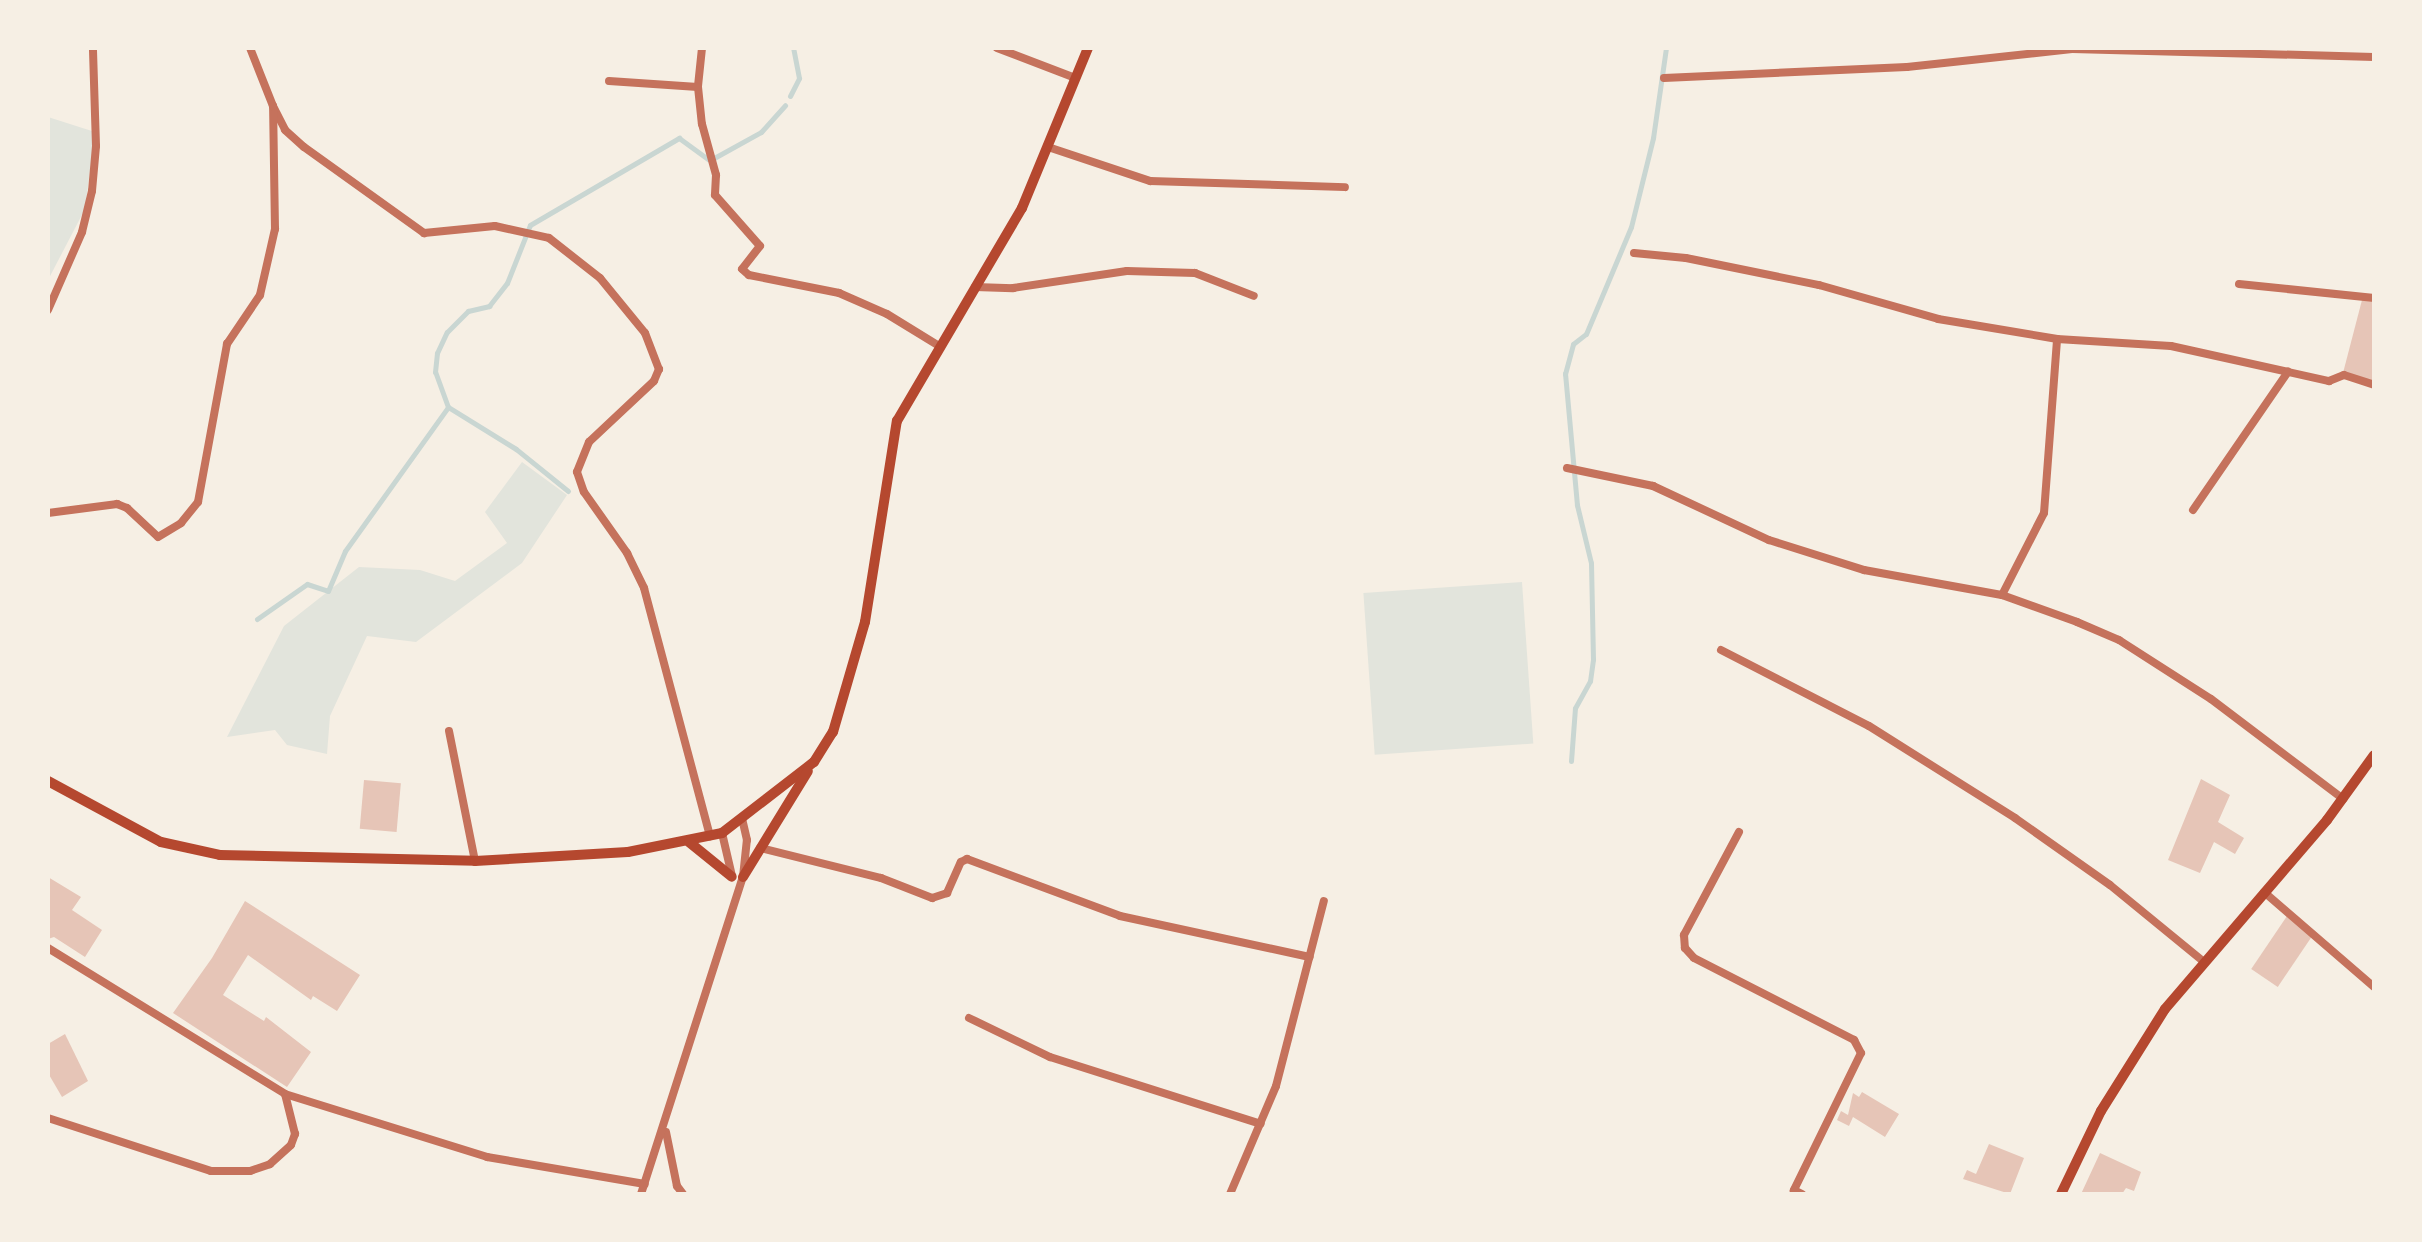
<!DOCTYPE html>
<html>
<head>
<meta charset="utf-8">
<style>
  body { margin:0 }
  #map { position:relative; width:2422px; height:1242px; overflow:hidden; background:#f6efe4; font-family:"Golos Text",sans-serif }
  div>[style] { position:absolute }
  [style*='--x'] { left:calc(var(--x)*1px); top:calc(var(--y)*1px); width:calc(var(--w)*1px); rotate:calc(var(--a)*1deg) }
  .green>* { inset:0; background:#e2e4dc; transform-origin:0 0 }
  .stream>* { height:5px; margin:-2.5px; padding:0 2.5px; transform-origin:2.5px; border-radius:2.5px; background:#c9d6d2 }
  .building>* { inset:0; background:#e6c5b7; transform-origin:0 0 }
  .minor>* { height:8px; margin:-4px; padding:0 4px; transform-origin:4px; border-radius:4px; background:#c5725c }
  .secondary>* { height:10px; margin:-5px; padding:0 5px; transform-origin:5px; border-radius:5px; background:#b5482f }
  span { translate:-50% -50%; white-space:nowrap; text-align:center; line-height:1.15; -webkit-text-stroke:10px #f6efe4; paint-order:stroke }
  .frame { position:absolute; inset:0; border:50px solid #f6efe4; pointer-events:none }
</style>
</head>
<body>
<div id="map">
  <div class="green">
    <i style="clip-path:polygon(48px 117px,95px 132px,85px 209px,48px 280px)"></i>
    <i style="clip-path:polygon(522px 462px,567px 495px,522px 563px,416px 642px,367px 636px,330px 716px,327px 754px,287px 745px,275px 730px,227px 737px,284px 626px,359px 567px,420px 570px,455px 581px,507px 543px,485px 512px)"></i>
    <i style="left:1522px;top:582px;width:162px;height:159px;rotate:86deg"></i>
  </div>
  <div class="stream">
    <i style="--x:790;--y:96;--w:20;--a:-63"></i>
    <i style="--x:799;--y:78;--w:31;--a:-101"></i>
    <i style="--x:714;--y:158;--w:54;--a:-29"></i>
    <i style="--x:761;--y:132;--w:36;--a:-48"></i>
    <i style="--x:568;--y:491;--w:67;--a:-141.1"></i>
    <i style="--x:516;--y:449;--w:80;--a:-148.3"></i>
    <i style="--x:448;--y:407;--w:37;--a:-110"></i>
    <i style="--x:435;--y:372;--w:19;--a:-84"></i>
    <i style="--x:437;--y:353;--w:23;--a:-65"></i>
    <i style="--x:447;--y:332;--w:30;--a:-45"></i>
    <i style="--x:468;--y:311;--w:22;--a:-13"></i>
    <i style="--x:489;--y:306;--w:29;--a:-52"></i>
    <i style="--x:507;--y:283;--w:62;--a:-68.4"></i>
    <i style="--x:530;--y:225;--w:173;--a:-30.3"></i>
    <i style="--x:679;--y:138;--w:36;--a:36"></i>
    <i style="--x:257;--y:619;--w:61;--a:-35"></i>
    <i style="--x:307;--y:584;--w:22;--a:18"></i>
    <i style="--x:328;--y:591;--w:43;--a:-67"></i>
    <i style="--x:345;--y:551;--w:177;--a:-54.4"></i>
    <i style="--x:1571;--y:761;--w:53;--a:-85.7"></i>
    <i style="--x:1575;--y:708;--w:31;--a:-61"></i>
    <i style="--x:1590;--y:681;--w:22;--a:-82"></i>
    <i style="--x:1593;--y:659;--w:96;--a:-91.2"></i>
    <i style="--x:1591;--y:563;--w:60;--a:-103.6"></i>
    <i style="--x:1577;--y:505;--w:132;--a:-95.2"></i>
    <i style="--x:1565;--y:374;--w:31;--a:-75"></i>
    <i style="--x:1573;--y:344;--w:16;--a:-38"></i>
    <i style="--x:1586;--y:334;--w:116;--a:-67.2"></i>
    <i style="--x:1631;--y:227;--w:92;--a:-76.1"></i>
    <i style="--x:1653;--y:138;--w:91;--a:-81.8"></i>
  </div>
  <div class="building">
    <i style="clip-path:polygon(2362px 300px,2374px 300px,2374px 384px,2343px 373px)"></i>
    <i style="clip-path:polygon(2201px 779px,2230px 795px,2218px 822px,2244px 838px,2235px 854px,2214px 842px,2200px 873px,2168px 860px)"></i>
    <i style="left:364px;top:780px;width:37px;height:49px;rotate:5deg"></i>
    <i style="clip-path:polygon(48px 877px,81px 897px,72px 910px,102px 930px,85px 957px,54px 937px,48px 939px)"></i>
    <i style="clip-path:polygon(245px 901px,360px 975px,337px 1011px,313px 996px,311px 1000px,248px 955px,223px 995px,264px 1021px,266px 1017px,311px 1052px,287px 1087px,173px 1013px,212px 958px)"></i>
    <i style="left:2287px;top:916px;width:32px;height:64px;rotate:34deg"></i>
    <i style="clip-path:polygon(65px 1034px,88px 1081px,62px 1097px,48px 1073px,48px 1044px)"></i>
    <i style="clip-path:polygon(1862px 1092px,1899px 1114px,1885px 1137px,1853px 1117px,1849px 1126px,1837px 1120px,1841px 1111px,1848px 1115px,1853px 1093px,1859px 1097px)"></i>
    <i style="clip-path:polygon(1989px 1144px,2024px 1158px,2010px 1194px,1963px 1179px,1967px 1170px,1976px 1174px)"></i>
    <i style="clip-path:polygon(2100px 1153px,2141px 1172px,2134px 1191px,2126px 1188px,2122px 1194px,2081px 1194px)"></i>
  </div>
  <div class="minor">
    <i style="--x:702;--y:48;--w:39;--a:96"></i>
    <i style="--x:698;--y:87;--w:37;--a:84"></i>
    <i style="--x:702;--y:124;--w:53;--a:74.6"></i>
    <i style="--x:716;--y:175;--w:20;--a:93"></i>
    <i style="--x:715;--y:195;--w:68;--a:48.6"></i>
    <i style="--x:760;--y:246;--w:29;--a:128"></i>
    <i style="--x:742;--y:269;--w:9;--a:41"></i>
    <i style="--x:749;--y:275;--w:92;--a:11.3"></i>
    <i style="--x:839;--y:293;--w:52;--a:23.6"></i>
    <i style="--x:887;--y:314;--w:61;--a:31.6"></i>
    <i style="--x:997;--y:48;--w:84;--a:21"></i>
    <i style="--x:1664;--y:78;--w:243;--a:-2.6"></i>
    <i style="--x:1907;--y:67;--w:166;--a:-6.2"></i>
    <i style="--x:2072;--y:49;--w:302;--a:1.5"></i>
    <i style="--x:609;--y:81;--w:89;--a:3.9"></i>
    <i style="--x:273;--y:106;--w:27;--a:63"></i>
    <i style="--x:285;--y:130;--w:25;--a:42"></i>
    <i style="--x:304;--y:147;--w:148;--a:35.6"></i>
    <i style="--x:424;--y:233;--w:71;--a:-5.6"></i>
    <i style="--x:495;--y:226;--w:55;--a:12.5"></i>
    <i style="--x:549;--y:238;--w:65;--a:38.1"></i>
    <i style="--x:600;--y:278;--w:71;--a:50.7"></i>
    <i style="--x:645;--y:333;--w:39;--a:69"></i>
    <i style="--x:659;--y:369;--w:13;--a:113"></i>
    <i style="--x:654;--y:381;--w:89;--a:136.8"></i>
    <i style="--x:589;--y:442;--w:32;--a:112"></i>
    <i style="--x:577;--y:472;--w:21;--a:71"></i>
    <i style="--x:584;--y:492;--w:75;--a:54.8"></i>
    <i style="--x:627;--y:553;--w:39;--a:64"></i>
    <i style="--x:644;--y:588;--w:257;--a:75.1"></i>
    <i style="--x:1048;--y:147;--w:108;--a:18.4"></i>
    <i style="--x:1150;--y:181;--w:195;--a:1.8"></i>
    <i style="--x:1634;--y:253;--w:52;--a:5.5"></i>
    <i style="--x:1686;--y:258;--w:136;--a:11.5"></i>
    <i style="--x:1819;--y:285;--w:124;--a:15.9"></i>
    <i style="--x:1938;--y:319;--w:121;--a:9.5"></i>
    <i style="--x:2057;--y:339;--w:114;--a:3.5"></i>
    <i style="--x:2171;--y:346;--w:162;--a:12.5"></i>
    <i style="--x:2329;--y:381;--w:16;--a:-22"></i>
    <i style="--x:2344;--y:375;--w:32;--a:18"></i>
    <i style="--x:2239;--y:284;--w:136;--a:5.9"></i>
    <i style="--x:975;--y:287;--w:38;--a:2"></i>
    <i style="--x:1013;--y:288;--w:115;--a:-8.5"></i>
    <i style="--x:1127;--y:271;--w:68;--a:1.7"></i>
    <i style="--x:1195;--y:273;--w:63;--a:21.3"></i>
    <i style="--x:48;--y:310;--w:85;--a:-66.4"></i>
    <i style="--x:82;--y:232;--w:42;--a:-76.3"></i>
    <i style="--x:92;--y:191;--w:45;--a:-84.9"></i>
    <i style="--x:96;--y:146;--w:98;--a:-91.8"></i>
    <i style="--x:1567;--y:468;--w:88;--a:11.8"></i>
    <i style="--x:1653;--y:486;--w:128;--a:25"></i>
    <i style="--x:1769;--y:540;--w:100;--a:17.5"></i>
    <i style="--x:1864;--y:570;--w:140;--a:10.3"></i>
    <i style="--x:2002;--y:595;--w:80;--a:19.8"></i>
    <i style="--x:2077;--y:622;--w:46;--a:23.2"></i>
    <i style="--x:2119;--y:640;--w:109;--a:32.7"></i>
    <i style="--x:2211;--y:699;--w:166;--a:37.1"></i>
    <i style="--x:2193;--y:510;--w:168;--a:-55.5"></i>
    <i style="--x:48;--y:513;--w:70;--a:-7.4"></i>
    <i style="--x:117;--y:504;--w:11;--a:22"></i>
    <i style="--x:127;--y:508;--w:42;--a:43.1"></i>
    <i style="--x:158;--y:537;--w:27;--a:-31"></i>
    <i style="--x:181;--y:523;--w:27;--a:-51"></i>
    <i style="--x:198;--y:502;--w:161;--a:-79.6"></i>
    <i style="--x:227;--y:344;--w:59;--a:-56"></i>
    <i style="--x:260;--y:295;--w:68;--a:-77.2"></i>
    <i style="--x:275;--y:229;--w:123;--a:-90.9"></i>
    <i style="--x:273;--y:106;--w:62;--a:-111.6"></i>
    <i style="--x:2002;--y:595;--w:92;--a:-62.9"></i>
    <i style="--x:2044;--y:513;--w:174;--a:-85.7"></i>
    <i style="--x:1721;--y:650;--w:166;--a:27.2"></i>
    <i style="--x:1869;--y:726;--w:173;--a:32.2"></i>
    <i style="--x:2015;--y:818;--w:116;--a:35.2"></i>
    <i style="--x:2110;--y:885;--w:120;--a:39.3"></i>
    <i style="--x:449;--y:731;--w:133;--a:78.7"></i>
    <i style="--x:1739;--y:832;--w:117;--a:118.1"></i>
    <i style="--x:1684;--y:935;--w:13;--a:86"></i>
    <i style="--x:1685;--y:948;--w:13;--a:48"></i>
    <i style="--x:1694;--y:958;--w:180;--a:27.1"></i>
    <i style="--x:1854;--y:1040;--w:15;--a:62"></i>
    <i style="--x:1861;--y:1053;--w:153;--a:116.1"></i>
    <i style="--x:1794;--y:1190;--w:9;--a:27"></i>
    <i style="--x:722;--y:833;--w:44;--a:76.9"></i>
    <i style="--x:760;--y:848;--w:125;--a:13.9"></i>
    <i style="--x:881;--y:878;--w:55;--a:21.4"></i>
    <i style="--x:932;--y:898;--w:16;--a:-18"></i>
    <i style="--x:947;--y:893;--w:34;--a:-66"></i>
    <i style="--x:961;--y:862;--w:7;--a:-27"></i>
    <i style="--x:967;--y:859;--w:163;--a:20.4"></i>
    <i style="--x:1120;--y:916;--w:194;--a:12.2"></i>
    <i style="--x:2264;--y:892;--w:145;--a:40.8"></i>
    <i style="--x:48;--y:948;--w:278;--a:31.6"></i>
    <i style="--x:285;--y:1094;--w:212;--a:17.3"></i>
    <i style="--x:487;--y:1157;--w:160;--a:9.7"></i>
    <i style="--x:969;--y:1018;--w:90;--a:25.7"></i>
    <i style="--x:1050;--y:1057;--w:221;--a:17.6"></i>
    <i style="--x:48;--y:1118;--w:171;--a:18"></i>
    <i style="--x:211;--y:1171;--w:39;--a:0"></i>
    <i style="--x:250;--y:1171;--w:21;--a:-19"></i>
    <i style="--x:270;--y:1164;--w:28;--a:-42"></i>
    <i style="--x:291;--y:1145;--w:12;--a:-70"></i>
    <i style="--x:295;--y:1134;--w:41;--a:-104"></i>
    <i style="--x:666;--y:1132;--w:55;--a:78.5"></i>
    <i style="--x:677;--y:1186;--w:10;--a:53"></i>
    <i style="--x:641;--y:1194;--w:333;--a:-72.2"></i>
    <i style="--x:743;--y:877;--w:37;--a:-84"></i>
    <i style="--x:747;--y:840;--w:22;--a:-103"></i>
    <i style="--x:1230;--y:1194;--w:117;--a:-66.9"></i>
    <i style="--x:1276;--y:1086;--w:191;--a:-75.5"></i>
  </div>
  <div class="secondary">
    <i style="--x:48;--y:781;--w:128;--a:28.4"></i>
    <i style="--x:161;--y:842;--w:60;--a:12.4"></i>
    <i style="--x:220;--y:855;--w:255;--a:1.3"></i>
    <i style="--x:475;--y:861;--w:153;--a:-3.4"></i>
    <i style="--x:628;--y:852;--w:96;--a:-11.4"></i>
    <i style="--x:722;--y:833;--w:116;--a:-37.7"></i>
    <i style="--x:814;--y:762;--w:36;--a:-58"></i>
    <i style="--x:833;--y:732;--w:115;--a:-73.8"></i>
    <i style="--x:865;--y:622;--w:204;--a:-81"></i>
    <i style="--x:897;--y:421;--w:247;--a:-59.6"></i>
    <i style="--x:1022;--y:208;--w:173;--a:-67.6"></i>
    <i style="--x:689;--y:842;--w:55;--a:39.1"></i>
    <i style="--x:743;--y:877;--w:124;--a:-58.5"></i>
    <i style="--x:2061;--y:1194;--w:92;--a:-64.3"></i>
    <i style="--x:2101;--y:1111;--w:120;--a:-57.9"></i>
    <i style="--x:2165;--y:1009;--w:249;--a:-49.4"></i>
    <i style="--x:2327;--y:820;--w:80;--a:-54.1"></i>
  </div>
  <div class="frame"></div>
</div>
</body>
</html>
